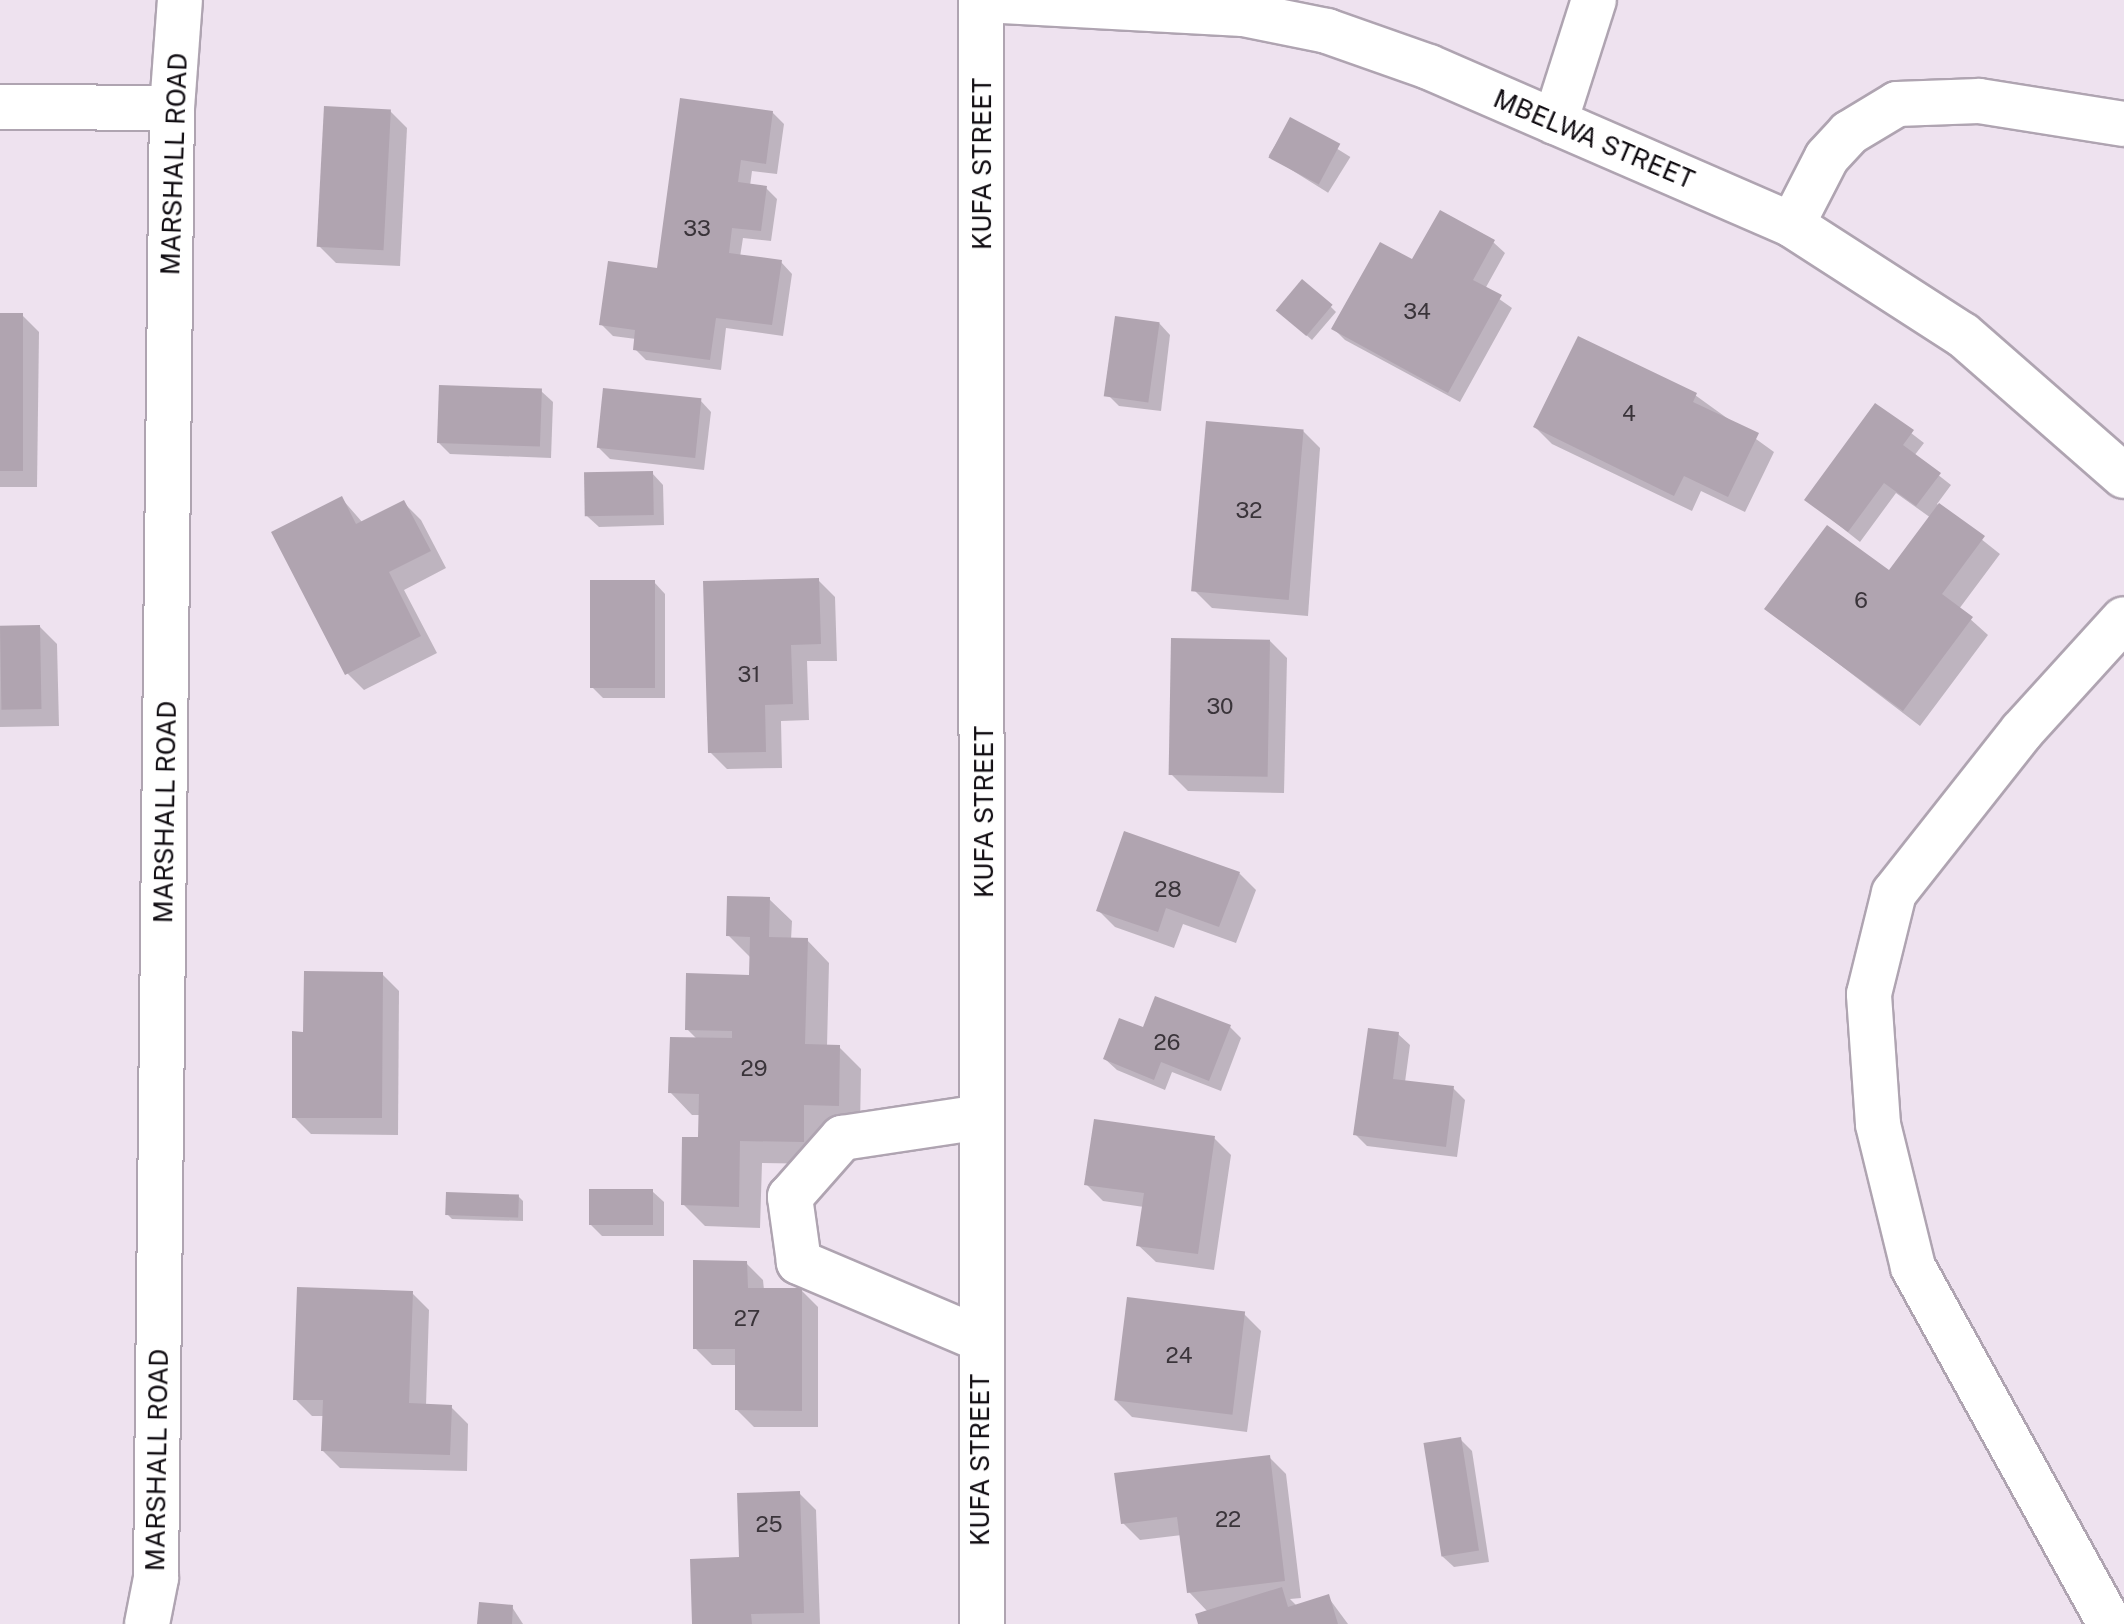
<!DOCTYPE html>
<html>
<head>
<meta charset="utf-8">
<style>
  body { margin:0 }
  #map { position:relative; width:2124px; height:1624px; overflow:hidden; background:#eee2ef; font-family:"Public Sans",sans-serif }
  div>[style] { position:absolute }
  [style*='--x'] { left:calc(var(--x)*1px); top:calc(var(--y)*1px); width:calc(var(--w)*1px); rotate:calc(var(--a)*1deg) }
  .shadow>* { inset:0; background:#0003; transform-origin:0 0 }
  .building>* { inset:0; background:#b0a4b0; transform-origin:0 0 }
  .roads { filter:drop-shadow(2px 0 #afa4b1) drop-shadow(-2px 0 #afa4b1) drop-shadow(0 2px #afa4b1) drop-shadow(0 -2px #afa4b1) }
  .minor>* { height:44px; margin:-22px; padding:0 22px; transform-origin:22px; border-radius:22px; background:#fff }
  span { translate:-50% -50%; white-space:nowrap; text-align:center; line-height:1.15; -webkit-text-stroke:6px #fff; paint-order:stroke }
  .number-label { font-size:22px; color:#3a343a }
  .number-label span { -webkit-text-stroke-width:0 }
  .street-label { font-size:26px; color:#120e13 }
</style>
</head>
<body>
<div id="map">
  <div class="shadow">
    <i style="clip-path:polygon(390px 111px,407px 128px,400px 266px,336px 263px,319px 246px)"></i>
    <i style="clip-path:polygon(772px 112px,784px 124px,777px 174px,752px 171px,750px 186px,766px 188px,777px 199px,771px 241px,743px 238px,740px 257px,781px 262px,792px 274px,783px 336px,726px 328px,721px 370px,646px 360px,635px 349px,636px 339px,613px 336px,601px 324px,659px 270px)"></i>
    <i style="left:1291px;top:120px;width:70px;height:42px;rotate:32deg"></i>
    <i style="clip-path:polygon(1493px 242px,1505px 253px,1485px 289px,1512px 308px,1460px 402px,1345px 340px,1334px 329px,1413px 262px)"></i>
    <i style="clip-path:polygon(1331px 307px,1336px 312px,1312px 340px,1278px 310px)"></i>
    <i style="clip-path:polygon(0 315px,22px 315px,39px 332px,37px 487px,0 487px)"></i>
    <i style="clip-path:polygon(1159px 323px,1170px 335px,1161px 411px,1119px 406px,1108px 395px)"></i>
    <i style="clip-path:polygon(541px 391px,553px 402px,551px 458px,450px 454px,439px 443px)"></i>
    <i style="clip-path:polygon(1695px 395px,1774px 452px,1745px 512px,1701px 491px,1692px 511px,1552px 444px,1535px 427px)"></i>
    <i style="clip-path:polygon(700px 400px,711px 412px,704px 470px,610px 459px,599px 448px)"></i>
    <i style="clip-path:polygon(1876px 406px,1924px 443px,1914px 456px,1951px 485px,1937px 504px,2000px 554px,1959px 609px,1988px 635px,1920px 726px,1767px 609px,1890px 573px,1931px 518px,1896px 493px,1860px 542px,1807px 500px)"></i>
    <i style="clip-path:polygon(1303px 431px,1320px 448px,1308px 616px,1212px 608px,1195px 591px)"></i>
    <i style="clip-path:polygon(652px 473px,663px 485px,664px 525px,599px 527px,587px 516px)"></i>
    <i style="clip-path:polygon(342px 499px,363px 523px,404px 503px,421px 520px,446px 568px,404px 590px,437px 653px,364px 690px,347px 673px)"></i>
    <i style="clip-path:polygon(818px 580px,835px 597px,837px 661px,807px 661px,809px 720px,781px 721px,782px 768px,727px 769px,710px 752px)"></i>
    <i style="clip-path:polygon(654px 582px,665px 594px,665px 698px,603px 698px,592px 687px)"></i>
    <i style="clip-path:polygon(40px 627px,57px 644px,59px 726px,0 727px,0 628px)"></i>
    <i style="clip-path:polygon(1270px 641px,1287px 658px,1284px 793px,1188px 791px,1171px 774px)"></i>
    <i style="clip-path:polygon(1239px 873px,1256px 890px,1236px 943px,1183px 924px,1174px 948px,1115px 927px,1098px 910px)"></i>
    <i style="clip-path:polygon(769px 899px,792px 921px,791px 940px,807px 940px,829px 963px,827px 1047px,839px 1047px,861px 1069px,860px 1127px,825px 1164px,762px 1163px,760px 1228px,705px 1226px,683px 1204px,700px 1139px,700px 1115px,692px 1115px,670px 1092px,697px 1039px,687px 1029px,751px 977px,751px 958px,729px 936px)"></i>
    <i style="clip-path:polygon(382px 974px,399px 991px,398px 1135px,311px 1134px,294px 1117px,305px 1034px)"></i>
    <i style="clip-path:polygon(1230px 1027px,1241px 1038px,1221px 1091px,1172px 1072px,1165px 1090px,1117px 1070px,1105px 1059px,1144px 1030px)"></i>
    <i style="clip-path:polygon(1398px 1034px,1410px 1045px,1405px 1082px,1453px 1088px,1465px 1100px,1457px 1157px,1367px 1146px,1356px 1135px)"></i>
    <i style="clip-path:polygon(1214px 1138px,1231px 1155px,1214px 1270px,1156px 1262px,1138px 1245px,1144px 1207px,1103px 1201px,1086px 1184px)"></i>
    <i style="clip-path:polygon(652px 1191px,664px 1202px,664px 1236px,602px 1236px,591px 1225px)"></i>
    <i style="clip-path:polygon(518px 1196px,523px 1201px,523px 1221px,452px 1219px,447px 1214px)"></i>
    <i style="clip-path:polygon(746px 1263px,763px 1280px,764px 1290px,801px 1290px,818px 1307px,818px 1427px,754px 1427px,737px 1410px,737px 1365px,712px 1365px,695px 1348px)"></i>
    <i style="clip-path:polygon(412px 1293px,429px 1310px,426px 1406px,451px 1407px,468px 1424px,467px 1471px,340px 1468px,323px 1451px,324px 1416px,312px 1416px,295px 1399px)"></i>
    <i style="clip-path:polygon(1244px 1314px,1261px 1331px,1247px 1432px,1132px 1417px,1115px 1400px)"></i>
    <i style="clip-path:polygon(1460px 1439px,1472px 1451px,1489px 1562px,1454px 1567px,1442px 1556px)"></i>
    <i style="clip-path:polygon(1269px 1457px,1286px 1474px,1301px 1598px,1290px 1599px,1297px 1606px,1328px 1597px,1348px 1624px,1200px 1624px,1208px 1612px,1189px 1592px,1182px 1535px,1140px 1540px,1123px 1523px)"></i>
    <i style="clip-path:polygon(799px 1493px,816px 1510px,820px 1624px,694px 1624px)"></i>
    <i style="clip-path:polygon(512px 1607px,523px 1624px,479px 1624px)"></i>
  </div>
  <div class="building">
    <i style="clip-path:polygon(680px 98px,773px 111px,766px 164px,741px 160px,738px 182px,767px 186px,761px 231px,732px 228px,729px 253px,782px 260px,772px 325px,716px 318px,710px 360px,633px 350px,635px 330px,599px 325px,608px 261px,657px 268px)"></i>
    <i style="left:324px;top:106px;width:67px;height:141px;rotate:3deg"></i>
    <i style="left:1290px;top:117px;width:57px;height:46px;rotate:28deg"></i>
    <i style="clip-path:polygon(1440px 210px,1495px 240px,1473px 280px,1502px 295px,1448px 393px,1331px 329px,1380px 242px,1412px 259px)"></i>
    <i style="left:1302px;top:279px;width:40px;height:41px;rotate:40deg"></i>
    <i style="left:0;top:313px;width:23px;height:158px"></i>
    <i style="left:1115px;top:316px;width:45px;height:81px;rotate:8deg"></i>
    <i style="clip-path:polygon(1578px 336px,1697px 393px,1693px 402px,1759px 433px,1728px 497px,1684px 476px,1674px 496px,1533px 427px)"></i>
    <i style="left:439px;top:385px;width:103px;height:58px;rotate:2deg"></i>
    <i style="left:603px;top:388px;width:99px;height:60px;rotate:6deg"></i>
    <i style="clip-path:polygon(1875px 403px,1914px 430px,1903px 445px,1941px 473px,1916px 506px,1884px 483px,1848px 532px,1804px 500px)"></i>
    <i style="left:1206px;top:421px;width:98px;height:171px;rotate:5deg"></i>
    <i style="left:653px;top:471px;width:44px;height:69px;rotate:89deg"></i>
    <i style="clip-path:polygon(342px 496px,356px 524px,404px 500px,431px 551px,389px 572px,421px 636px,345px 675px,271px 532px)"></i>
    <i style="clip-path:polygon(1939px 503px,1985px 536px,1942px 594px,1973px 617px,1903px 711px,1764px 609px,1827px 525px,1889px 570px)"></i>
    <i style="clip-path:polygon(819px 578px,821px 644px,791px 645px,793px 704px,765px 705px,766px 752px,708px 753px,703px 581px)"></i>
    <i style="left:655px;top:580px;width:108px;height:65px;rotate:90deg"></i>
    <i style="left:40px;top:625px;width:84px;height:40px;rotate:89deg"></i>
    <i style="left:1171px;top:638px;width:99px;height:137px;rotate:1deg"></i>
    <i style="clip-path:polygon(1124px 831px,1240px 872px,1219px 927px,1166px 908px,1158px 932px,1096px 911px)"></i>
    <i style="clip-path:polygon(727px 896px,770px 897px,769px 937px,808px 938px,805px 1044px,840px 1045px,839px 1106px,804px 1105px,804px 1142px,740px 1141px,739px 1207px,681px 1205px,682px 1137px,698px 1137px,699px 1094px,668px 1093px,670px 1037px,732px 1038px,732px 1031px,685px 1030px,686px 973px,749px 975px,750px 937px,726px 936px)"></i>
    <i style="clip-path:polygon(304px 971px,383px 972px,382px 1118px,292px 1118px,292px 1031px,303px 1032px)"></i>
    <i style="clip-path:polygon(1155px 996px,1231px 1025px,1209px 1081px,1161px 1062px,1154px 1080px,1103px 1059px,1119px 1018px,1143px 1027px)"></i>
    <i style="clip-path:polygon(1368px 1028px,1399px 1032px,1393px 1079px,1454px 1086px,1446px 1147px,1353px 1135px)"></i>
    <i style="clip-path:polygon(1094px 1119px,1215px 1136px,1198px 1254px,1136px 1246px,1144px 1193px,1084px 1185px)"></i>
    <i style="left:589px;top:1189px;width:64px;height:36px"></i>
    <i style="left:446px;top:1192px;width:73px;height:23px;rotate:2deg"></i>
    <i style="clip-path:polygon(693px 1260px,747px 1261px,748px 1288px,802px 1288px,802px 1411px,735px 1410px,735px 1349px,693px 1349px)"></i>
    <i style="clip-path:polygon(297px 1287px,413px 1291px,409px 1403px,452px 1405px,450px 1455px,321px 1451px,323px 1400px,293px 1400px)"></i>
    <i style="left:1127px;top:1297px;width:119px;height:104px;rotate:7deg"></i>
    <i style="left:1461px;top:1437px;width:115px;height:38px;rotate:81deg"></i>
    <i style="clip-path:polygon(1270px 1455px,1285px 1581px,1187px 1593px,1177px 1517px,1121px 1524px,1114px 1473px)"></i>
    <i style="clip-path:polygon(800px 1491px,804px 1613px,751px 1614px,752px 1624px,692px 1624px,690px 1559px,739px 1557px,737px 1493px)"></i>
    <i style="clip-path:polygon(1282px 1587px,1288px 1607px,1329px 1594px,1338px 1624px,1198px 1624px,1195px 1614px)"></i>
    <i style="clip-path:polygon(479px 1602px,513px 1605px,512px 1624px,477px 1624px)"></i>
  </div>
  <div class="roads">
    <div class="minor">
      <i style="--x:981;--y:0;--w:1624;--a:89.96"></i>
      <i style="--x:984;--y:0;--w:259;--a:3.1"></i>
      <i style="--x:1243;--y:14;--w:86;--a:11.4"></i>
      <i style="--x:1327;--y:31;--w:108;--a:19.4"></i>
      <i style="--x:1429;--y:67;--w:396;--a:23.5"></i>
      <i style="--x:1792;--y:225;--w:203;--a:32.8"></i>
      <i style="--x:1963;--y:335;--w:214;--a:41.2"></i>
      <i style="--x:0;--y:107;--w:172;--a:0.3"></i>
      <i style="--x:1555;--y:122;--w:128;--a:-72.3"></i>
      <i style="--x:1792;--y:225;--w:76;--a:-62.8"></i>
      <i style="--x:1827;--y:157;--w:33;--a:-47"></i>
      <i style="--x:1849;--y:133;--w:56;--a:-31.1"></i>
      <i style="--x:1897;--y:104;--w:82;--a:-2.1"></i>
      <i style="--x:1979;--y:101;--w:147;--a:9"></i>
      <i style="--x:980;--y:1339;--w:197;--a:-157"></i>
      <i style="--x:799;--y:1262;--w:66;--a:-97.9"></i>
      <i style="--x:790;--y:1197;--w:79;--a:-48.6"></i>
      <i style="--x:842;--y:1138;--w:141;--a:-8.6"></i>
      <i style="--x:147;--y:1624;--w:47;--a:-78.9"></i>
      <i style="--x:156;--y:1578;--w:1470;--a:-89.38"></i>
      <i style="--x:172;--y:108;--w:108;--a:-85.8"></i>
      <i style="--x:2110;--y:1624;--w:408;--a:-118.9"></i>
      <i style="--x:1913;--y:1267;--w:147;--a:-103.8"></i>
      <i style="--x:1878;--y:1124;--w:130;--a:-94"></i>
      <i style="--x:1869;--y:994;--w:104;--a:-76.1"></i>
      <i style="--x:1894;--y:893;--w:206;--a:-51.7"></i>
      <i style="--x:2022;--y:731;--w:151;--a:-47.7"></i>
    </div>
  </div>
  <div class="number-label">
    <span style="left:697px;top:229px">33</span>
    <span style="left:1417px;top:312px">34</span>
    <span style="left:1629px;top:414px">4</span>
    <span style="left:1249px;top:511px">32</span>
    <span style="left:1861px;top:601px">6</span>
    <span style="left:749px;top:675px">31</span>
    <span style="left:1220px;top:707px">30</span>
    <span style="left:1168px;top:890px">28</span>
    <span style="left:1167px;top:1043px">26</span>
    <span style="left:754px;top:1069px">29</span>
    <span style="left:747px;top:1319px">27</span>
    <span style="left:1179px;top:1356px">24</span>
    <span style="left:1228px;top:1520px">22</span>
    <span style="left:769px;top:1525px">25</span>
  </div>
  <div class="street-label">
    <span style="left:1594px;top:139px;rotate:23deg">MBELWA STREET</span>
    <span style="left:174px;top:164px;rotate:-88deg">MARSHALL ROAD</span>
    <span style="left:982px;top:164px;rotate:-90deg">KUFA STREET</span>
    <span style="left:165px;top:812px;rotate:-89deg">MARSHALL ROAD</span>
    <span style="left:984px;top:812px;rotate:-90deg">KUFA STREET</span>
    <span style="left:157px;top:1460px;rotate:-89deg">MARSHALL ROAD</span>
    <span style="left:980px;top:1460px;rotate:-90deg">KUFA STREET</span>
  </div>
</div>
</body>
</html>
